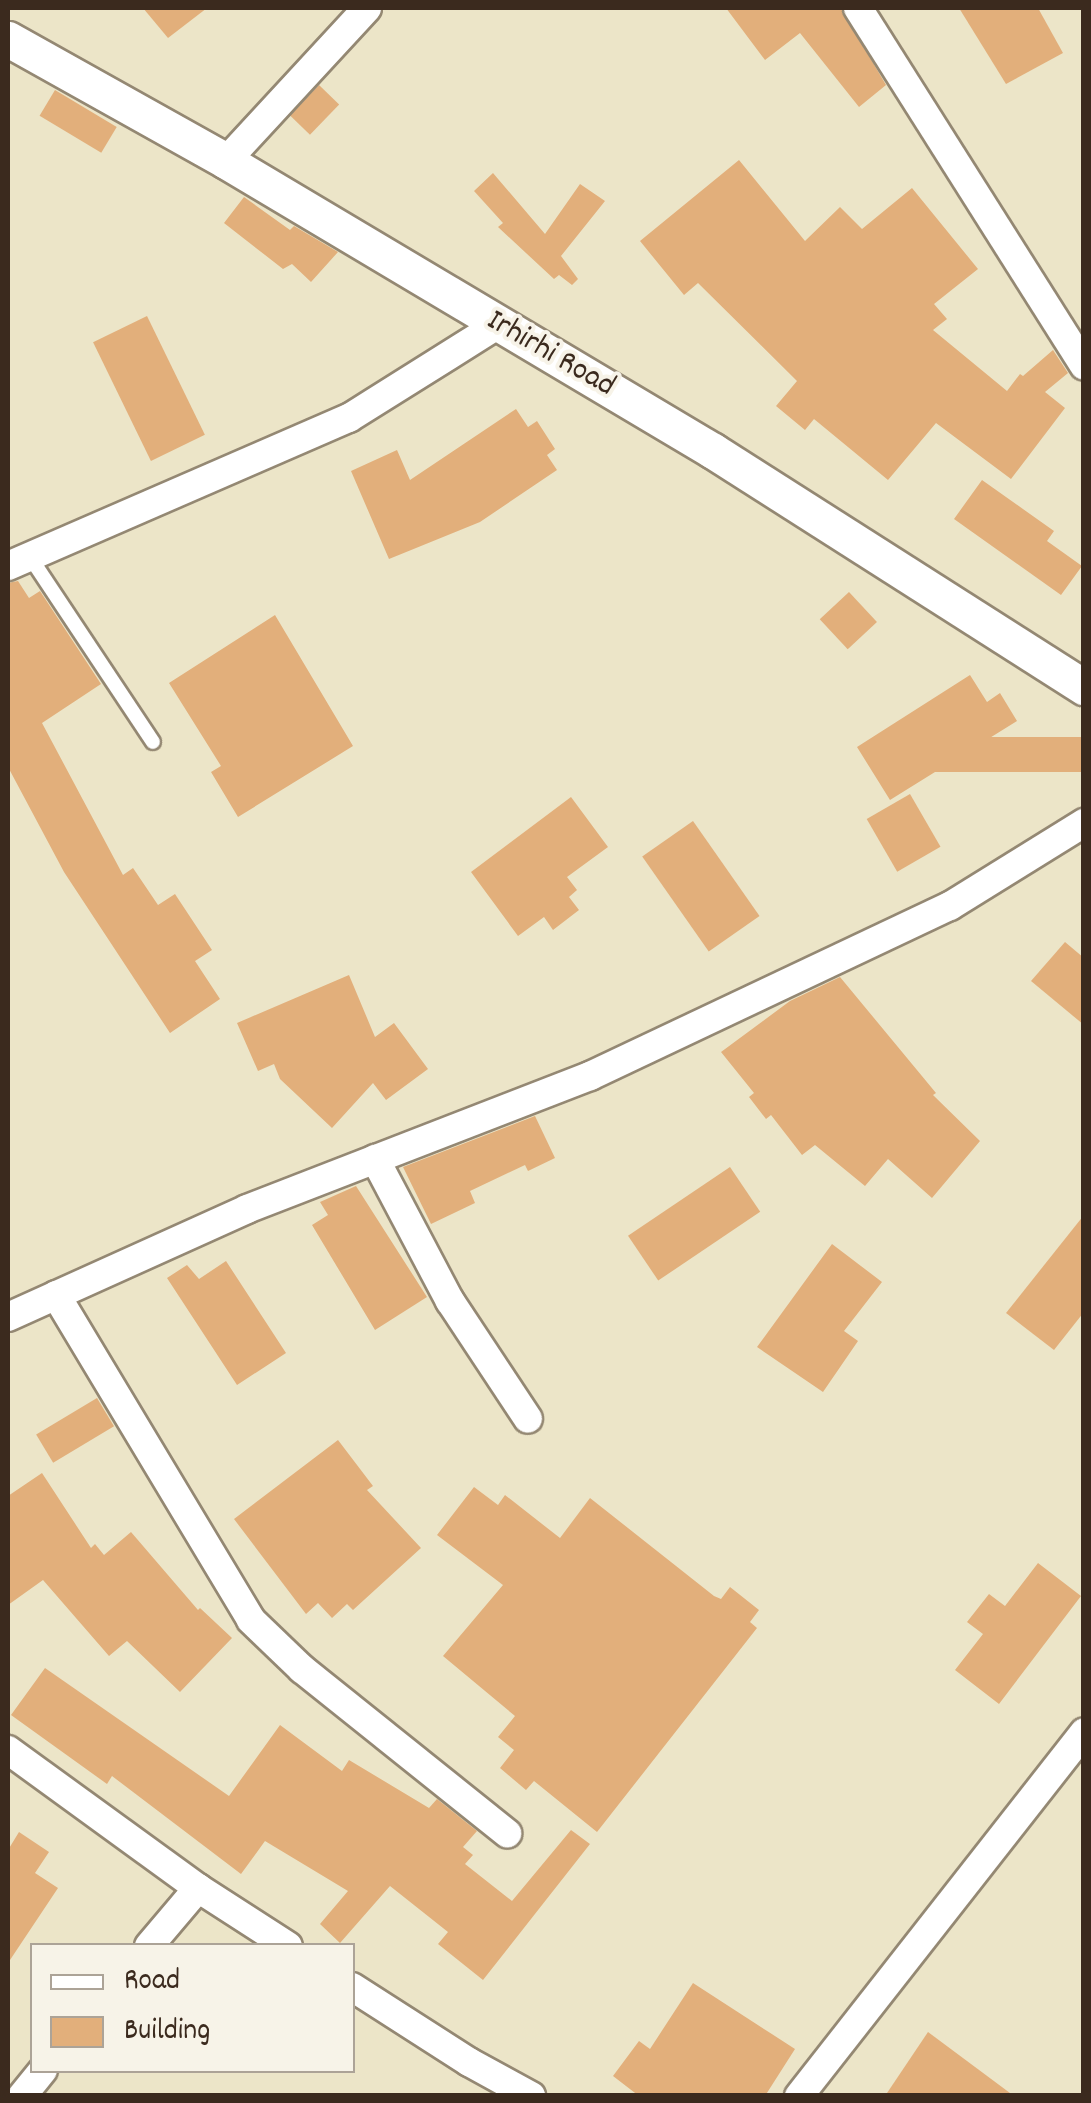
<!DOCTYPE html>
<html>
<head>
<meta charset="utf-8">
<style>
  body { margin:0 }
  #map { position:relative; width:1091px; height:2103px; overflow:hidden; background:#ece5c8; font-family:Dekko,sans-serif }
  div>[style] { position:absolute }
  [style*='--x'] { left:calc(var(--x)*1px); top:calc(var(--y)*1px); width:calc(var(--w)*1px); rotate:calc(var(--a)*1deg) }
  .building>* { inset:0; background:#e2af7b; transform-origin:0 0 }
  .roads { filter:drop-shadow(2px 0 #948873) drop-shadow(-2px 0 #948873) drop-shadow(0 2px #948873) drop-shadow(0 -2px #948873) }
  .service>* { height:14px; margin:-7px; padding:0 7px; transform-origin:7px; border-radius:7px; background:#fff }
  .minor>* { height:28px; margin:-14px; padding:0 14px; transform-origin:14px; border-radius:14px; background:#fff }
  .tertiary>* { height:35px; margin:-17.5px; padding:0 17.5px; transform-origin:17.5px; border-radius:17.5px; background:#fff }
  span { translate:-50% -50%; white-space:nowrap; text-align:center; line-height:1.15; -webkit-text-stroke:8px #f7f3e8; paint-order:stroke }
  .street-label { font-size:32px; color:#3b2a1e }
  .frame { position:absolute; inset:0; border:10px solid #3b2a1e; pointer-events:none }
  .legend { position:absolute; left:30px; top:1943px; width:325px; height:130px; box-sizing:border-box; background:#f7f3e8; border:2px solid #aca397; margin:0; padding:12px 18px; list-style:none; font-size:30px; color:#3b2a1e }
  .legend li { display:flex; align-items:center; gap:20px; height:50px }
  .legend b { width:50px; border:2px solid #aca397 }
</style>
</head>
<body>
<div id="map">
  <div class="building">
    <i style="clip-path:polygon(143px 8px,207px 8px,168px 38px)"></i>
    <i style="clip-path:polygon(726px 8px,841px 8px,886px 85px,859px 107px,800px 33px,765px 60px)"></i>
    <i style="clip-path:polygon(959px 8px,1038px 8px,1063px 53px,1006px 84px)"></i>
    <i style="left:319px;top:85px;width:28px;height:42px;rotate:44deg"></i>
    <i style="left:55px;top:90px;width:72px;height:30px;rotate:31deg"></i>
    <i style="clip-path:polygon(739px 160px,805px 241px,840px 207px,862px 229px,912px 188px,978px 269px,934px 304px,947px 319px,933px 330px,1007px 391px,1020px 374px,1023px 376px,1053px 350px,1068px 373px,1045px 392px,1065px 408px,1011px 479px,936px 423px,888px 480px,814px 419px,805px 430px,776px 406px,797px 381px,698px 283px,684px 295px,640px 241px)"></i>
    <i style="clip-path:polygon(493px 173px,545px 234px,580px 184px,605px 201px,561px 256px,578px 279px,572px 285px,559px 275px,554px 279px,498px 227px,503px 223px,474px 191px)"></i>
    <i style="clip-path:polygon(244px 197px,290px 230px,294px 226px,338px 252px,311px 282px,292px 264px,283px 269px,224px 223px)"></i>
    <i style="left:147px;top:316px;width:132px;height:60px;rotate:64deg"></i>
    <i style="clip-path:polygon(516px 409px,528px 427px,537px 421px,555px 449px,547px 455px,557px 470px,480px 522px,389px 559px,351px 471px,397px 450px,410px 480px)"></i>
    <i style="clip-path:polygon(982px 480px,1054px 531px,1047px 541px,1082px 566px,1061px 595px,954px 519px)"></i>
    <i style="clip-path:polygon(18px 581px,29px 598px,40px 591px,101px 684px,42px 723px,123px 875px,133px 868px,158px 905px,175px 894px,212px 950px,195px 961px,220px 999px,170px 1033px,64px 872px,8px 767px,8px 583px)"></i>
    <i style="left:849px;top:592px;width:41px;height:40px;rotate:47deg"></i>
    <i style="clip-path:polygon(275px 615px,353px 746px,238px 817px,211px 772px,221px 766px,169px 683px)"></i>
    <i style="clip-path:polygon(970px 675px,987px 702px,1000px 693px,1017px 721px,890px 800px,857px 747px)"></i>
    <i style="left:1084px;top:737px;width:35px;height:171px;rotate:90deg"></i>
    <i style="left:910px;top:794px;width:61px;height:50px;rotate:60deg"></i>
    <i style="clip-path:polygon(571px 797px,608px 847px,567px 877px,577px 890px,569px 897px,579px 910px,553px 930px,544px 917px,518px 936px,471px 872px)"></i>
    <i style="left:693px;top:821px;width:116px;height:62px;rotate:55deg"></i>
    <i style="clip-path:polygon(1065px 942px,1084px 958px,1084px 1025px,1031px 981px)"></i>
    <i style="clip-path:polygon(349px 975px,375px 1037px,394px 1023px,428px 1069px,386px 1100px,373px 1083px,332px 1128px,280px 1079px,274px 1064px,258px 1071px,237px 1023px)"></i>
    <i style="clip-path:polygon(840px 977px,936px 1093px,933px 1095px,980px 1141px,932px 1198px,888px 1159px,865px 1186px,815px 1145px,802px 1155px,771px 1115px,766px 1119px,749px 1097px,754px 1093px,721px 1052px,790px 1001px)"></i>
    <i style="clip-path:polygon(535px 1116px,555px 1158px,528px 1171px,525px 1165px,470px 1191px,475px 1203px,431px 1224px,403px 1167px)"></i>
    <i style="left:730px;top:1167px;width:54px;height:123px;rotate:56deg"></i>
    <i style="clip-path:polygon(356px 1186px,427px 1297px,375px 1330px,312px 1225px,328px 1215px,320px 1202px)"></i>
    <i style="clip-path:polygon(1084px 1215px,1084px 1312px,1054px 1350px,1006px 1313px)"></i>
    <i style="clip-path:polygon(832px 1244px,882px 1282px,844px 1331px,858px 1341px,823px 1392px,757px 1347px)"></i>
    <i style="clip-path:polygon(226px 1261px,286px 1353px,237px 1385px,167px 1278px,187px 1265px,199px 1279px)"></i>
    <i style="left:97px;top:1398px;width:33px;height:71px;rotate:59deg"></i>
    <i style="clip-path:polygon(338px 1440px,373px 1486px,367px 1490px,421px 1548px,353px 1610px,347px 1604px,332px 1618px,318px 1603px,306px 1614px,234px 1519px)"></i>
    <i style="clip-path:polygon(42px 1473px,91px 1548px,95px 1544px,104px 1555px,131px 1532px,198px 1610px,200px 1608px,232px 1638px,180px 1692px,127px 1641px,109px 1656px,43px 1580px,8px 1605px,8px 1496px)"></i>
    <i style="clip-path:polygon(474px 1487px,498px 1505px,505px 1495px,560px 1538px,590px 1498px,714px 1596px,721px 1599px,730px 1587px,759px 1610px,750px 1622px,757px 1628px,597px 1832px,534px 1781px,526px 1790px,500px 1768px,514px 1750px,498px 1737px,515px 1716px,443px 1656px,503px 1585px,437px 1535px)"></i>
    <i style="clip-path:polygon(1038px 1563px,1081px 1596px,999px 1704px,955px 1670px,983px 1634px,967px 1622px,989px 1594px,1005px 1606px)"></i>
    <i style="clip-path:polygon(45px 1668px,229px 1796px,280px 1725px,342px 1771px,349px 1760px,429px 1808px,437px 1799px,477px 1831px,463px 1847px,473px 1855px,465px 1864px,512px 1901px,571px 1830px,590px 1844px,483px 1980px,438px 1944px,448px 1932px,390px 1886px,340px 1943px,320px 1924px,348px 1891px,265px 1841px,241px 1874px,112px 1776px,107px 1784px,11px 1715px)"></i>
    <i style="clip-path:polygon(19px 1832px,49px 1852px,35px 1873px,58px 1888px,8px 1963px,8px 1850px)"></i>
    <i style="clip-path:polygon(693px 1983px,795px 2049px,765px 2096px,639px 2096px,613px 2076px,639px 2041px,650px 2049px)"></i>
    <i style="clip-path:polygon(928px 2032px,1014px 2096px,885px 2096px)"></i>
  </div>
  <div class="roads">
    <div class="service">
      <i style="--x:30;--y:557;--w:222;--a:56.4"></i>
    </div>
    <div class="minor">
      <i style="--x:858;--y:8;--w:423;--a:57.7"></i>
      <i style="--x:226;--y:161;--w:208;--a:-47.3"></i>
      <i style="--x:8;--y:566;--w:372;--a:-23.5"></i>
      <i style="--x:349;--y:418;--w:175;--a:-32.1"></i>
      <i style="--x:375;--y:1159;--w:161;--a:62.2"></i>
      <i style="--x:450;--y:1301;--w:141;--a:56.5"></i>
      <i style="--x:56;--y:1295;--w:379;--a:59"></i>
      <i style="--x:251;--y:1620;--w:71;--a:43.9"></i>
      <i style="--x:302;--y:1669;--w:263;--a:38.7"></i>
      <i style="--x:8;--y:1317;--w:262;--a:-24.3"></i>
      <i style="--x:247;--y:1209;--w:368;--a:-21.2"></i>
      <i style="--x:590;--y:1076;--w:398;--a:-25.3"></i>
      <i style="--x:950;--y:906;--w:158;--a:-31.8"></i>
      <i style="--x:8;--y:1750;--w:235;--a:36"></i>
      <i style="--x:198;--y:1888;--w:107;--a:32.8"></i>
      <i style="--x:149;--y:1946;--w:76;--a:-49.8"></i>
      <i style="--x:352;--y:1987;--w:139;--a:32.7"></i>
      <i style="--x:469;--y:2062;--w:71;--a:28.7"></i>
      <i style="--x:22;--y:2096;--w:33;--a:-51"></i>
      <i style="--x:799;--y:2096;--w:462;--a:-51.9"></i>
    </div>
    <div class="tertiary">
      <i style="--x:8;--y:39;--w:250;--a:29.2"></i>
      <i style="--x:226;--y:161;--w:567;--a:30.77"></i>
      <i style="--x:713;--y:451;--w:440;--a:32.5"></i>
    </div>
  </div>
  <div class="street-label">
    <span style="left:550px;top:355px;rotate:30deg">Irhirhi Road</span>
  </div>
  <div class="frame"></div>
  <ul class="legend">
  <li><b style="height:12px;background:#fff"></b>Road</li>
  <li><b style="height:28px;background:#e2af7b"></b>Building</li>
  </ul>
</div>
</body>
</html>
